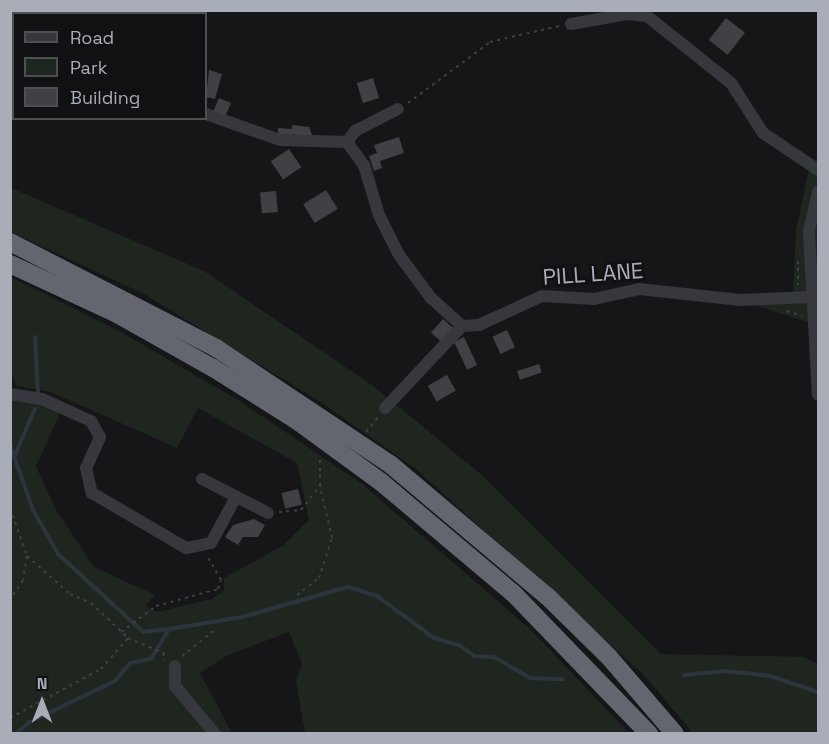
<!DOCTYPE html>
<html>
<head>
<meta charset="utf-8">
<style>
  body { margin:0 }
  #map { position:relative; width:829px; height:744px; overflow:hidden; background:#161618; font-family:"Space Grotesk",sans-serif }
  div>[style] { position:absolute }
  [style*='--x'] { left:calc(var(--x)*1px); top:calc(var(--y)*1px); width:calc(var(--w)*1px); rotate:calc(var(--a)*1deg) }
  .green>* { inset:0; background:#1e261f }
  .stream>* { height:4px; margin:-2px; padding:0 2px; transform-origin:2px; border-radius:2px; background:#2c353c }
  .building>* { inset:0; background:#404145; transform-origin:0 0 }
  .path>* { height:2px; margin-top:-1px; transform-origin:0; background:repeating-linear-gradient(90deg,#3d3f44 0 3px,transparent 0 7.5px) }
  .minor>* { height:12px; margin:-6px; padding:0 6px; transform-origin:6px; border-radius:6px; background:#37383d }
  .highway>* { height:18px; margin:-9px; padding:0 9px; transform-origin:9px; border-radius:9px; background:#63666e }
  span { translate:-50% -50%; white-space:nowrap; text-align:center; line-height:1.15; -webkit-text-stroke:6px #111113; paint-order:stroke }
  .street-label { font-size:22px; color:#a8adb8 }
  .frame { position:absolute; inset:0; border:12px solid #a8adb8; pointer-events:none }
  .legend { position:absolute; left:12px; top:12px; width:195px; height:108px; box-sizing:border-box; background:#111113; border:2px solid #4d4f55; margin:0; padding:8px 10px; list-style:none; font-size:18px; color:#a8adb8 }
  .legend li { display:flex; align-items:center; gap:12px; height:30px }
  .legend b { width:30px; border:2px solid #4d4f55 }
  .north { position:absolute; left:12px; top:672px; width:60px; height:60px; -webkit-text-stroke:4px #111113; paint-order:stroke; rotate:0deg; font-size:16px; font-weight:700; line-height:24px; text-align:center; color:#a8adb8 }
  .north::after { content:''; display:block; margin:auto; width:21px; height:27px; background:#a8adb8; clip-path:polygon(50% 0,100% 100%,50% 72%,0 100%) }
</style>
</head>
<body>
<div id="map">
  <div class="green">
    <i style="clip-path:polygon(818px 156px,818px 395px,813px 324px,740px 300px,793px 297px,796px 230px,808px 174px)"></i>
    <i style="clip-path:polygon(11px 188px,204px 271px,372px 385px,483px 476px,661px 654px,804px 657px,818px 664px,818px 733px,693px 733px,643px 674px,416px 469px,322px 403px,144px 294px,11px 232px)"></i>
    <i style="clip-path:polygon(11px 277px,119px 331px,238px 400px,361px 483px,531px 630px,629px 733px,305px 733px,296px 680px,302px 664px,289px 632px,228px 655px,200px 673px,232px 733px,11px 733px,11px 394px,63px 407px,36px 466px,55px 508px,94px 567px,155px 595px,146px 606px,157px 612px,212px 599px,224px 591px,224px 578px,284px 545px,309px 520px,297px 463px,198px 408px,177px 448px,51px 392px,17px 386px,11px 373px)"></i>
  </div>
  <div class="stream">
    <i style="--x:35;--y:337;--w:55;--a:86.9"></i>
    <i style="--x:10;--y:445;--w:69;--a:70.5"></i>
    <i style="--x:33;--y:510;--w:51;--a:60.4"></i>
    <i style="--x:58;--y:554;--w:115;--a:42.5"></i>
    <i style="--x:143;--y:632;--w:24;--a:-7"></i>
    <i style="--x:15;--y:455;--w:50;--a:-66.5"></i>
    <i style="--x:684;--y:675;--w:42;--a:-5.4"></i>
    <i style="--x:726;--y:671;--w:44;--a:6.5"></i>
    <i style="--x:770;--y:676;--w:51;--a:18.4"></i>
    <i style="--x:16;--y:734;--w:18;--a:-41"></i>
    <i style="--x:30;--y:722;--w:94;--a:-25.8"></i>
    <i style="--x:115;--y:681;--w:23;--a:-50"></i>
    <i style="--x:130;--y:663;--w:21;--a:-11"></i>
    <i style="--x:151;--y:659;--w:35;--a:-59"></i>
    <i style="--x:169;--y:629;--w:74;--a:-9.3"></i>
    <i style="--x:242;--y:617;--w:110;--a:-15.8"></i>
    <i style="--x:348;--y:587;--w:30;--a:17"></i>
    <i style="--x:377;--y:596;--w:71;--a:36.4"></i>
    <i style="--x:434;--y:638;--w:26;--a:16"></i>
    <i style="--x:459;--y:645;--w:19;--a:36"></i>
    <i style="--x:474;--y:656;--w:20;--a:3"></i>
    <i style="--x:494;--y:657;--w:42;--a:30.3"></i>
    <i style="--x:530;--y:678;--w:33;--a:2"></i>
  </div>
  <div class="building">
    <i style="left:726px;top:18px;width:24px;height:28px;rotate:38deg"></i>
    <i style="clip-path:polygon(209px 70px,222px 74px,215px 99px,206px 97px)"></i>
    <i style="left:373px;top:78px;width:21px;height:17px;rotate:73deg"></i>
    <i style="left:219px;top:98px;width:13px;height:15px;rotate:23deg"></i>
    <i style="clip-path:polygon(292px 125px,309px 127px,313px 138px,278px 134px,278px 128px,292px 129px)"></i>
    <i style="clip-path:polygon(399px 137px,404px 153px,380px 161px,382px 168px,374px 171px,369px 156px,377px 153px,374px 145px)"></i>
    <i style="left:289px;top:149px;width:22px;height:22px;rotate:56deg"></i>
    <i style="left:326px;top:190px;width:22px;height:27px;rotate:58deg"></i>
    <i style="left:276px;top:191px;width:21px;height:16px;rotate:85deg"></i>
    <i style="left:443px;top:319px;width:15px;height:18px;rotate:42deg"></i>
    <i style="left:507px;top:330px;width:19px;height:16px;rotate:65deg"></i>
    <i style="left:464px;top:337px;width:31px;height:11px;rotate:65deg"></i>
    <i style="left:539px;top:364px;width:9px;height:23px;rotate:72deg"></i>
    <i style="left:447px;top:375px;width:18px;height:22px;rotate:61deg"></i>
    <i style="left:298px;top:489px;width:16px;height:17px;rotate:76deg"></i>
    <i style="clip-path:polygon(254px 519px,265px 525px,258px 537px,243px 537px,238px 545px,225px 537px,233px 525px)"></i>
  </div>
  <div class="path">
    <i style="--x:106;--y:10;--w:5;--a:53"></i>
    <i style="--x:408;--y:103;--w:102;--a:-36.6"></i>
    <i style="--x:490;--y:42;--w:71;--a:-13.1"></i>
    <i style="--x:798;--y:261;--w:24;--a:90"></i>
    <i style="--x:787;--y:311;--w:16;--a:18"></i>
    <i style="--x:366;--y:432;--w:19;--a:-51"></i>
    <i style="--x:10;--y:508;--w:51;--a:70.5"></i>
    <i style="--x:27;--y:556;--w:24;--a:99"></i>
    <i style="--x:23;--y:580;--w:24;--a:123"></i>
    <i style="--x:279;--y:512;--w:22;--a:-5"></i>
    <i style="--x:301;--y:510;--w:31;--a:-52"></i>
    <i style="--x:27;--y:556;--w:57;--a:41.5"></i>
    <i style="--x:70;--y:594;--w:23;--a:23"></i>
    <i style="--x:91;--y:603;--w:51;--a:43.4"></i>
    <i style="--x:128;--y:638;--w:39;--a:23"></i>
    <i style="--x:164;--y:653;--w:8;--a:97"></i>
    <i style="--x:297;--y:595;--w:28;--a:-38"></i>
    <i style="--x:319;--y:578;--w:42;--a:-72"></i>
    <i style="--x:332;--y:538;--w:53;--a:-103"></i>
    <i style="--x:320;--y:486;--w:29;--a:-90"></i>
    <i style="--x:121;--y:632;--w:44;--a:-36.6"></i>
    <i style="--x:156;--y:606;--w:64;--a:-15.3"></i>
    <i style="--x:218;--y:589;--w:9;--a:-72"></i>
    <i style="--x:221;--y:580;--w:28;--a:-120"></i>
    <i style="--x:182;--y:656;--w:43;--a:-38.5"></i>
    <i style="--x:10;--y:718;--w:103;--a:-28.3"></i>
    <i style="--x:101;--y:669;--w:41;--a:-48.9"></i>
  </div>
  <div class="minor">
    <i style="--x:571;--y:24;--w:58;--a:-10"></i>
    <i style="--x:628;--y:14;--w:19;--a:6"></i>
    <i style="--x:647;--y:16;--w:107;--a:38.6"></i>
    <i style="--x:731;--y:83;--w:59;--a:57.4"></i>
    <i style="--x:763;--y:133;--w:66;--a:33.9"></i>
    <i style="--x:206;--y:114;--w:78;--a:19.4"></i>
    <i style="--x:280;--y:140;--w:67;--a:1.7"></i>
    <i style="--x:347;--y:142;--w:29;--a:54"></i>
    <i style="--x:364;--y:165;--w:52;--a:73.3"></i>
    <i style="--x:379;--y:215;--w:45;--a:63.4"></i>
    <i style="--x:399;--y:255;--w:54;--a:53.3"></i>
    <i style="--x:431;--y:298;--w:42;--a:42.1"></i>
    <i style="--x:462;--y:326;--w:17;--a:-3"></i>
    <i style="--x:479;--y:325;--w:69;--a:-24.7"></i>
    <i style="--x:542;--y:296;--w:52;--a:3.3"></i>
    <i style="--x:594;--y:299;--w:46;--a:-12.5"></i>
    <i style="--x:639;--y:289;--w:102;--a:6.2"></i>
    <i style="--x:740;--y:300;--w:72;--a:-2.4"></i>
    <i style="--x:347;--y:142;--w:14;--a:-54"></i>
    <i style="--x:355;--y:131;--w:48;--a:-27.1"></i>
    <i style="--x:818;--y:192;--w:40;--a:103"></i>
    <i style="--x:809;--y:231;--w:164;--a:86.9"></i>
    <i style="--x:10;--y:394;--w:32;--a:9"></i>
    <i style="--x:42;--y:399;--w:54;--a:24.2"></i>
    <i style="--x:91;--y:421;--w:18;--a:61"></i>
    <i style="--x:100;--y:437;--w:34;--a:114"></i>
    <i style="--x:86;--y:468;--w:26;--a:77"></i>
    <i style="--x:92;--y:493;--w:109;--a:30.3"></i>
    <i style="--x:186;--y:548;--w:25;--a:-11"></i>
    <i style="--x:211;--y:543;--w:52;--a:-61.5"></i>
    <i style="--x:385;--y:408;--w:112;--a:-46.8"></i>
    <i style="--x:202;--y:479;--w:74;--a:27.3"></i>
    <i style="--x:175;--y:666;--w:20;--a:90"></i>
    <i style="--x:175;--y:686;--w:62;--a:50.2"></i>
  </div>
  <div class="highway">
    <i style="--x:10;--y:242;--w:232;--a:27.2"></i>
    <i style="--x:216;--y:348;--w:209;--a:33.7"></i>
    <i style="--x:390;--y:464;--w:205;--a:40.1"></i>
    <i style="--x:547;--y:596;--w:87;--a:44.5"></i>
    <i style="--x:609;--y:657;--w:101;--a:49.4"></i>
    <i style="--x:10;--y:264;--w:118;--a:25"></i>
    <i style="--x:117;--y:314;--w:110;--a:29.4"></i>
    <i style="--x:213;--y:368;--w:98;--a:32.1"></i>
    <i style="--x:296;--y:420;--w:105;--a:36.1"></i>
    <i style="--x:381;--y:482;--w:172;--a:40.1"></i>
    <i style="--x:513;--y:593;--w:196;--a:46"></i>
  </div>
  <div class="street-label">
    <span style="left:593px;top:274px;rotate:-4deg">PILL LANE</span>
  </div>
  <div class="frame"></div>
  <ul class="legend">
  <li><b style="height:8px;background:#37383d"></b>Road</li>
  <li><b style="height:16px;background:#1e261f"></b>Park</li>
  <li><b style="height:16px;background:#404145"></b>Building</li>
  </ul>
  <div class="north">N</div>
</div>
</body>
</html>
